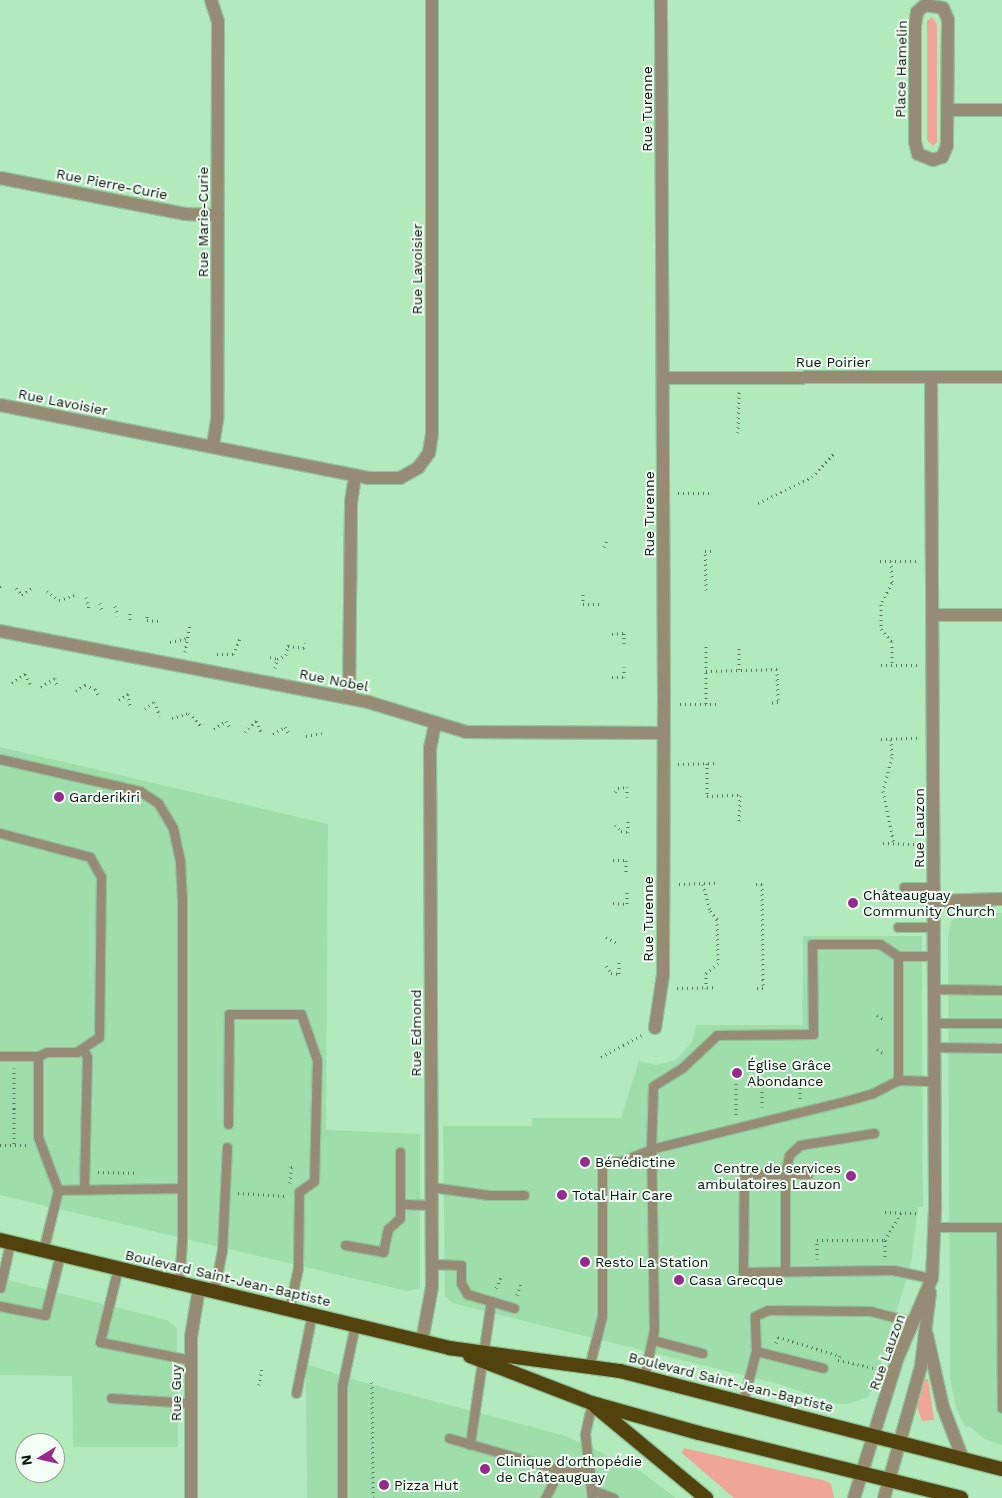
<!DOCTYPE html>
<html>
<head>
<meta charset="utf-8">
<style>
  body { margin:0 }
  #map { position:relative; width:1002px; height:1498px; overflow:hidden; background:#b2eabc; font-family:"Work Sans",sans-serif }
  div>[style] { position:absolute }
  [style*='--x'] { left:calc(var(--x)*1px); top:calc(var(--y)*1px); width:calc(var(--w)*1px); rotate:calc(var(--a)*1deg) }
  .built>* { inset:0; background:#9fddab }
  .green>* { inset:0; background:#efa598 }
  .path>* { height:3px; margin-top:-1.5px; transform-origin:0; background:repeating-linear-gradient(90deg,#537759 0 1px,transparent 0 5px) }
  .roads { filter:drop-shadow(1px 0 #92c49b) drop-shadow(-1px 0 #92c49b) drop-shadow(0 1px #92c49b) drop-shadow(0 -1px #92c49b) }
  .service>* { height:9px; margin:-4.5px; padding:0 4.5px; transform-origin:4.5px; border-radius:4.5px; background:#968c73 }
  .minor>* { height:12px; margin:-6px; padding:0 6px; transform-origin:6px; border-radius:6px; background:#968c73 }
  .tertiary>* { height:12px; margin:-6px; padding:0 6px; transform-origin:6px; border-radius:6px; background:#968c73 }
  .trunk>* { height:14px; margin:-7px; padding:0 7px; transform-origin:7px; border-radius:7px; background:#52420e }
  .dots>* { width:14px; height:14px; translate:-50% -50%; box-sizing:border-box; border:2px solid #f3fef5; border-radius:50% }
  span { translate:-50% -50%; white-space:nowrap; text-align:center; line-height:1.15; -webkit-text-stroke:4px #f3fef5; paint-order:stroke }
  .street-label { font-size:14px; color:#021506 }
  .poi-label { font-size:14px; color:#021506 }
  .left { translate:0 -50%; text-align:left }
  .right { translate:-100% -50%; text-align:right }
  .north { position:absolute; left:15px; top:1433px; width:50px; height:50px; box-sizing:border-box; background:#f3fef5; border:1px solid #93a195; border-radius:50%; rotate:261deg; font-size:14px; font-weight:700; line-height:20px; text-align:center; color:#021506 }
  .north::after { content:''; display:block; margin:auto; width:18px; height:22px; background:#942b8e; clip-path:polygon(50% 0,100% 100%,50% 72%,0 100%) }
</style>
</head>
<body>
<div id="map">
  <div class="built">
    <i style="clip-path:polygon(0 747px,328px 824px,326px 1130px,420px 1134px,420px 1289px,407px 1291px,0 1195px)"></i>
    <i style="clip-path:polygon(964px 913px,1002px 913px,1002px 1445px,984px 1439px,969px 1426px,966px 1428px,956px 1409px,950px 1377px,948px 938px,951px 921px)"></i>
    <i style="clip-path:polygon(803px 936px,922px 936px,923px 1207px,918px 1207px,911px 1263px,874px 1387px,868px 1397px,848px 1404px,837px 1404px,782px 1385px,452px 1303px,445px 1296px,443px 1126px,532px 1126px,532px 1118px,621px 1118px,639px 1061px,656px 1065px,676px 1060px,692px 1042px,696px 1025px,802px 1025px)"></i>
    <i style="clip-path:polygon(0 1278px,167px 1320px,177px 1328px,178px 1447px,73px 1447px,72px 1376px,0 1375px)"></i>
    <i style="clip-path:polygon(306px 1364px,362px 1382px,566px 1436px,640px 1471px,676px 1498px,307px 1498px)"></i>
  </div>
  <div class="green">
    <i style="clip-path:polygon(932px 17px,937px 24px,937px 142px,933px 146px,927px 140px,927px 21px)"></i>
    <i style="clip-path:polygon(925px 1379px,928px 1379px,934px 1420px,922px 1421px,917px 1407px)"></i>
    <i style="clip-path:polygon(684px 1448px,826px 1481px,831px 1484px,834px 1498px,734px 1498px,682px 1453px)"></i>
  </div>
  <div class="path">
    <i style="--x:738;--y:433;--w:41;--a:-88.6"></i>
    <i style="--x:678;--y:493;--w:35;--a:0"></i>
    <i style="--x:758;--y:503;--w:60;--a:-25.7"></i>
    <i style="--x:812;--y:477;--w:34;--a:-47"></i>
    <i style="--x:604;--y:547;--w:9;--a:-69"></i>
    <i style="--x:880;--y:561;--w:37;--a:0"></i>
    <i style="--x:891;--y:561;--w:22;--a:87"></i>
    <i style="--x:892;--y:583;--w:24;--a:118"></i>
    <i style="--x:881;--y:604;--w:25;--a:90"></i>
    <i style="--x:881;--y:629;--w:17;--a:50"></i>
    <i style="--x:892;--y:642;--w:23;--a:90"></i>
    <i style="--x:0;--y:587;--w:4;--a:-34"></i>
    <i style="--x:16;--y:588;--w:9;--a:49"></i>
    <i style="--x:22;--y:595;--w:12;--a:-35"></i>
    <i style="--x:706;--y:590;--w:39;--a:-91"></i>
    <i style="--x:705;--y:551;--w:7;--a:0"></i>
    <i style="--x:47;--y:591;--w:15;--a:37"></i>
    <i style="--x:59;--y:600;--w:16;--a:-18"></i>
    <i style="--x:583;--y:594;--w:10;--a:90"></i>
    <i style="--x:583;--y:604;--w:20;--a:0"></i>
    <i style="--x:86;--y:597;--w:12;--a:76"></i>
    <i style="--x:100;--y:603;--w:8;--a:76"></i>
    <i style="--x:115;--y:606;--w:10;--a:73"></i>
    <i style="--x:147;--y:616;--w:4;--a:90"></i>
    <i style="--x:147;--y:620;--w:11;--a:5"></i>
    <i style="--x:130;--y:620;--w:7;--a:-90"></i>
    <i style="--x:612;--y:634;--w:12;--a:-5"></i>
    <i style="--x:624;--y:633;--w:13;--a:90"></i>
    <i style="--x:170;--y:642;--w:17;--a:-13"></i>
    <i style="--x:288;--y:646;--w:16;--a:7"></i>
    <i style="--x:304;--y:648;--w:5;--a:-79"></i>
    <i style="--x:706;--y:646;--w:25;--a:90"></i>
    <i style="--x:185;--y:652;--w:27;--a:-80"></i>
    <i style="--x:217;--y:654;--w:16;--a:0"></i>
    <i style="--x:233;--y:654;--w:17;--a:-66"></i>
    <i style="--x:270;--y:657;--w:7;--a:16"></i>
    <i style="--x:881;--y:665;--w:37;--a:0"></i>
    <i style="--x:275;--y:668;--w:9;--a:-77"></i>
    <i style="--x:277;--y:659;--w:10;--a:-24"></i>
    <i style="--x:286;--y:655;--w:14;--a:-78"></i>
    <i style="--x:739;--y:670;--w:25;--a:-90"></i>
    <i style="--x:612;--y:677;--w:12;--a:0"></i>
    <i style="--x:624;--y:677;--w:10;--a:-90"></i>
    <i style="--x:12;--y:683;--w:16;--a:-35"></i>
    <i style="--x:25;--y:674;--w:11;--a:63"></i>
    <i style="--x:41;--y:687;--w:17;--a:-33"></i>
    <i style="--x:55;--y:678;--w:9;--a:77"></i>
    <i style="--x:76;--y:691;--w:11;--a:-34"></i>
    <i style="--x:85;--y:685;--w:11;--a:22"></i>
    <i style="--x:95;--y:689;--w:8;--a:60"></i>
    <i style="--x:119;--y:700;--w:11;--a:-34"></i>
    <i style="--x:128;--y:694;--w:12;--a:81"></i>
    <i style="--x:680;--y:704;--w:36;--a:0"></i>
    <i style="--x:706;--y:704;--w:33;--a:-90"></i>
    <i style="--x:706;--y:671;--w:71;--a:-1.6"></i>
    <i style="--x:777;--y:669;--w:33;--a:88"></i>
    <i style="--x:778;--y:702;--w:10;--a:174"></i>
    <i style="--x:145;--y:709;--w:11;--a:-38"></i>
    <i style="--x:154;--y:702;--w:15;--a:67"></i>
    <i style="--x:172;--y:718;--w:18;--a:-16"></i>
    <i style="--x:189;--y:713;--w:18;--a:47"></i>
    <i style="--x:214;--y:729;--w:14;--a:-34"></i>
    <i style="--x:226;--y:721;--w:9;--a:58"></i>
    <i style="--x:245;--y:732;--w:16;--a:-45"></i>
    <i style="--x:256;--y:721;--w:12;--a:66"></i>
    <i style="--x:273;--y:734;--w:14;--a:-30"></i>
    <i style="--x:285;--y:727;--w:6;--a:59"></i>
    <i style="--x:306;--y:736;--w:16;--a:-11"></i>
    <i style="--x:881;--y:739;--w:37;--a:-2"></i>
    <i style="--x:891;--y:739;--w:18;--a:87"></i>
    <i style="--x:892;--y:757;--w:35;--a:105"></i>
    <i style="--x:883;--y:791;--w:54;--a:78.3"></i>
    <i style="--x:707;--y:763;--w:33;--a:90"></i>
    <i style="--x:707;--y:796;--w:33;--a:-2"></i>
    <i style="--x:740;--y:795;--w:27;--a:92"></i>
    <i style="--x:678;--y:764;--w:40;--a:-1.4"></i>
    <i style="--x:615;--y:792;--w:5;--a:-53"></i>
    <i style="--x:618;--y:788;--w:9;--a:-6"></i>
    <i style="--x:627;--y:787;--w:10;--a:90"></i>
    <i style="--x:615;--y:825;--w:8;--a:45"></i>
    <i style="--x:621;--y:831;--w:7;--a:8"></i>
    <i style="--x:628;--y:832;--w:12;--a:-90"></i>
    <i style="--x:883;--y:843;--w:37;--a:2"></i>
    <i style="--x:613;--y:860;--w:13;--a:0"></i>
    <i style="--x:626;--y:860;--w:13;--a:90"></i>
    <i style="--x:679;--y:884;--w:37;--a:-2"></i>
    <i style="--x:703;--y:884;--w:28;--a:75"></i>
    <i style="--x:710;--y:911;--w:11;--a:49"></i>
    <i style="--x:717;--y:919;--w:44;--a:88.7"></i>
    <i style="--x:718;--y:963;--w:16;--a:140"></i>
    <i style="--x:706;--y:973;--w:15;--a:90"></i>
    <i style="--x:756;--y:884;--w:6;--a:0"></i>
    <i style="--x:762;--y:884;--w:104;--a:89.4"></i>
    <i style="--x:763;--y:988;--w:7;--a:180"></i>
    <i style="--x:613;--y:903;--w:14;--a:4"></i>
    <i style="--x:627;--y:904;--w:12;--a:-90"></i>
    <i style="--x:606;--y:937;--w:13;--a:29"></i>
    <i style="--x:606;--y:966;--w:9;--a:54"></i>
    <i style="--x:611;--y:973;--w:8;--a:7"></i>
    <i style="--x:619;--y:974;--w:12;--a:-90"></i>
    <i style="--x:677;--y:988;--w:39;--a:-1"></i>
    <i style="--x:877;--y:1015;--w:9;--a:32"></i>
    <i style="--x:877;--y:1049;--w:9;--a:32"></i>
    <i style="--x:601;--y:1057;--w:47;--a:-28.2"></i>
    <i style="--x:14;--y:1068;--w:77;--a:90"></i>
    <i style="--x:800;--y:1083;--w:17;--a:90"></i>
    <i style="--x:762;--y:1107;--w:24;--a:-90"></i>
    <i style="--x:736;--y:1115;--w:32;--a:-90"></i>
    <i style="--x:0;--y:1145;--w:28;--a:0"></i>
    <i style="--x:98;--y:1172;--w:39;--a:1"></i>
    <i style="--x:290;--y:1183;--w:16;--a:-86"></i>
    <i style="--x:291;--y:1167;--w:4;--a:0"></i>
    <i style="--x:238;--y:1193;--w:49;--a:3.5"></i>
    <i style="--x:885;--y:1212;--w:35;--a:2"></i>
    <i style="--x:885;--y:1240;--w:17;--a:90"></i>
    <i style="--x:817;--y:1259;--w:19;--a:-90"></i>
    <i style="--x:817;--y:1240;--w:68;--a:0"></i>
    <i style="--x:885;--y:1240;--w:33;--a:-59"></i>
    <i style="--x:496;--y:1288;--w:12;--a:-66"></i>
    <i style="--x:517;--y:1295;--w:13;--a:-72"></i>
    <i style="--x:776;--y:1343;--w:6;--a:-72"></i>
    <i style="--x:778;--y:1337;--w:65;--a:17"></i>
    <i style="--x:840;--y:1356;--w:4;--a:117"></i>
    <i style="--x:838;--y:1360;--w:42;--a:12.4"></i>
    <i style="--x:372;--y:1382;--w:116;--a:89.5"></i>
    <i style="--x:259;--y:1385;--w:19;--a:-81"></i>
  </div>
  <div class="roads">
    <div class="service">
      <i style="--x:0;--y:759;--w:144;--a:12.9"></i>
      <i style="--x:140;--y:791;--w:22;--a:34"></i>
      <i style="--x:158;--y:803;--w:29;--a:59"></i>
      <i style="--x:173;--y:828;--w:35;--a:78"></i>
      <i style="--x:180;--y:862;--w:35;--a:87"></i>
      <i style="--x:182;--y:897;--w:343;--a:90"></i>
      <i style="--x:182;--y:1240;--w:43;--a:94"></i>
      <i style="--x:0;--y:833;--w:93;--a:14.9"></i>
      <i style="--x:90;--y:857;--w:23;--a:61"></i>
      <i style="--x:101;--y:877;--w:160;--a:90.7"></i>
      <i style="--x:99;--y:1037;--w:27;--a:146"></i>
      <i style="--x:77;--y:1052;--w:30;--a:180"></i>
      <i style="--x:47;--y:1052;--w:10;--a:156"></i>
      <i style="--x:904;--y:887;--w:31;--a:0"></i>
      <i style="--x:898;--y:927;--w:37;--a:0"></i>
      <i style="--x:935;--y:956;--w:37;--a:180"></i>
      <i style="--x:898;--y:956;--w:124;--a:90"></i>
      <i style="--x:898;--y:1080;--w:37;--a:2"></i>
      <i style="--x:935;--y:989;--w:67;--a:0.9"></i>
      <i style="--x:935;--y:1023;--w:67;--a:0"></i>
      <i style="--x:935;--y:1047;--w:67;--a:0.9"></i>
      <i style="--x:83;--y:1049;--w:9;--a:63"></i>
      <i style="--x:87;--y:1057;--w:132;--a:91.3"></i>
      <i style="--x:0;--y:1056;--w:38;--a:0"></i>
      <i style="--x:38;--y:1056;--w:81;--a:90"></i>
      <i style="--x:38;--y:1137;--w:57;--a:69.3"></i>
      <i style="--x:58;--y:1190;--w:63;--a:103.8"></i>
      <i style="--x:228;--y:1124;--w:110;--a:-89.5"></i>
      <i style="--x:229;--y:1014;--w:72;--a:0"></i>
      <i style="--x:301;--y:1014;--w:49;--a:70.8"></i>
      <i style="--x:317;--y:1060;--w:121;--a:91.4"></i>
      <i style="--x:314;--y:1181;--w:19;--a:144"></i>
      <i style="--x:299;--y:1192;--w:76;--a:90.8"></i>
      <i style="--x:298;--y:1268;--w:42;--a:102.4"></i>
      <i style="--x:400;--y:1152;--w:52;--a:90"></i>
      <i style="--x:808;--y:1174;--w:23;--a:180"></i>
      <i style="--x:785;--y:1174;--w:19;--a:-78"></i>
      <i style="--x:789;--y:1155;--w:15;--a:-42"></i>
      <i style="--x:800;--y:1145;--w:75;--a:-9.2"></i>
      <i style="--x:432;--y:1187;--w:57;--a:8.1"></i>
      <i style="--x:488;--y:1195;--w:36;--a:0"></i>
      <i style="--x:58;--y:1190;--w:124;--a:-0.9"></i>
      <i style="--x:935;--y:1227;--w:67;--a:0"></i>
      <i style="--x:1001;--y:1227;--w:181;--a:89.7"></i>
      <i style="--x:345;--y:1245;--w:39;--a:10"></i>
      <i style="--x:383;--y:1252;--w:24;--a:-78"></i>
      <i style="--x:388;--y:1229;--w:16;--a:-43"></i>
      <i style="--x:400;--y:1218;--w:14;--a:-90"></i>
      <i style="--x:400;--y:1204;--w:32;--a:2"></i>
      <i style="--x:432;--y:1264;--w:29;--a:2"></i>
      <i style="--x:461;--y:1265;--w:18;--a:90"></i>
      <i style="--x:461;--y:1283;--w:13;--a:61"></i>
      <i style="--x:467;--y:1294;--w:49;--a:16.6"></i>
      <i style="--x:118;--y:1268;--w:76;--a:103.7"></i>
      <i style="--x:100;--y:1342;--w:93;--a:11.2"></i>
      <i style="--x:785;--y:1271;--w:97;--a:-90"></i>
      <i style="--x:785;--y:1174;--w:41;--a:180"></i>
      <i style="--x:744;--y:1174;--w:98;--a:90.6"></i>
      <i style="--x:743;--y:1272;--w:150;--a:-0.8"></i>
      <i style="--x:893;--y:1270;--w:40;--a:12"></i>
      <i style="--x:0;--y:1288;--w:46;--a:-77.5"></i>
      <i style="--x:214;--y:1291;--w:42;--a:-79"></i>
      <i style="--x:222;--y:1250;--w:103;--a:-87.2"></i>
      <i style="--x:491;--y:1301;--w:145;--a:98.4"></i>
      <i style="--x:470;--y:1444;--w:98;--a:16"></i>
      <i style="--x:564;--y:1471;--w:26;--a:0"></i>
      <i style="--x:0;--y:1306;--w:46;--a:11.3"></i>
      <i style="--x:45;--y:1315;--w:62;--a:-76"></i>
      <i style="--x:653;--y:1340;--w:51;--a:14.9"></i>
      <i style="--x:756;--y:1351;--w:35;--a:-92"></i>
      <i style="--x:755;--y:1316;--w:14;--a:-25"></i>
      <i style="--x:768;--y:1310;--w:102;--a:0.6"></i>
      <i style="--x:870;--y:1311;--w:44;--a:14.3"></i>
      <i style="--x:589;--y:1367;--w:53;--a:-75.7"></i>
      <i style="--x:602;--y:1316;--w:154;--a:-90"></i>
      <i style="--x:602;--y:1162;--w:20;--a:-3"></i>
      <i style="--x:622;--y:1161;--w:31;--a:-22"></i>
      <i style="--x:651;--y:1149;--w:63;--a:-88.2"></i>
      <i style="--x:653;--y:1086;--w:34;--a:-32"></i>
      <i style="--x:682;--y:1068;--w:48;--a:-43.3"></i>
      <i style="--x:717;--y:1035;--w:96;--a:-0.6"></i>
      <i style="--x:813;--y:1034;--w:90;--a:-90.6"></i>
      <i style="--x:812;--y:944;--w:68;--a:0"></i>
      <i style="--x:880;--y:944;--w:22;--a:34"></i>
      <i style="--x:644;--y:1377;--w:48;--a:-78"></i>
      <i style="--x:654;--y:1330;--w:181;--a:-90.9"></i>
      <i style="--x:651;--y:1149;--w:204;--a:-13.9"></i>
      <i style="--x:849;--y:1100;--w:25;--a:-16"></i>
      <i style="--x:873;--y:1093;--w:28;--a:-27"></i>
      <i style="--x:296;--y:1393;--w:81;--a:-78.6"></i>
      <i style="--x:111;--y:1398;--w:80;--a:3.6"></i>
      <i style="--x:743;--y:1401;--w:52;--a:-75.4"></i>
      <i style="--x:756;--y:1351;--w:69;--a:14.2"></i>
      <i style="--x:592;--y:1403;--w:32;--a:103"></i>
      <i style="--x:585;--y:1434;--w:64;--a:83.8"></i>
      <i style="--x:449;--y:1438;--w:22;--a:16"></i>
      <i style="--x:592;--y:1490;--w:23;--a:20"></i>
      <i style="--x:342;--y:1498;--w:112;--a:-90"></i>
      <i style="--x:342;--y:1386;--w:62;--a:-78"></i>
      <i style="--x:545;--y:1498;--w:32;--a:-62"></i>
    </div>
    <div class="minor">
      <i style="--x:211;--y:0;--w:23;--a:72"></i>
      <i style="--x:218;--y:22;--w:398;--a:90.1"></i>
      <i style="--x:217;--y:420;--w:25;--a:99"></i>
      <i style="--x:925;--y:5;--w:18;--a:9"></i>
      <i style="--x:943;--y:8;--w:13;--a:67"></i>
      <i style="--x:948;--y:20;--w:126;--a:90.5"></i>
      <i style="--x:947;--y:146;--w:12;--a:114"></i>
      <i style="--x:942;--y:157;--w:9;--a:162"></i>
      <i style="--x:933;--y:160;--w:16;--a:-158"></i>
      <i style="--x:918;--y:154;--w:12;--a:-104"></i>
      <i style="--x:915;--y:142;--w:117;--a:-90"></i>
      <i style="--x:915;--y:25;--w:13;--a:-81"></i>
      <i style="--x:917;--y:12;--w:11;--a:-41"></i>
      <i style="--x:948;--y:110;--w:54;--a:0"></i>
      <i style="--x:0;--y:178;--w:188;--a:11"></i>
      <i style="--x:185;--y:214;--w:33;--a:2"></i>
      <i style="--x:931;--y:377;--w:833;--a:89.72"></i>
      <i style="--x:935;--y:1210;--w:68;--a:92.5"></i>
      <i style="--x:663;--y:378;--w:339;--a:-0.2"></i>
      <i style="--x:0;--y:405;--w:374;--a:11.2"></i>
      <i style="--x:367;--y:478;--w:33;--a:0"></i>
      <i style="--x:400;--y:478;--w:21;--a:-29"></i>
      <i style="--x:418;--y:468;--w:19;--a:-54"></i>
      <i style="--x:429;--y:453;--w:19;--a:-81"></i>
      <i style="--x:432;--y:434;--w:434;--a:-90"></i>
      <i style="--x:933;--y:615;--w:69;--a:0"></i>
      <i style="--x:0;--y:631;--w:375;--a:10.9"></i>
      <i style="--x:368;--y:702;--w:102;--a:17"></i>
      <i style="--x:466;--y:732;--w:197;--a:0.3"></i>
      <i style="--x:349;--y:698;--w:196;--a:-89.4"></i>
      <i style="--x:351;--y:502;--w:26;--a:-81"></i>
      <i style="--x:935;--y:901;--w:67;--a:-1.7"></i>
      <i style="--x:655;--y:1028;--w:54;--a:-81.4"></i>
      <i style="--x:663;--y:975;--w:274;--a:-89.8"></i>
      <i style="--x:664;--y:701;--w:701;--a:-90.25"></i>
      <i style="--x:422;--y:1341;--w:55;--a:-79.5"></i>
      <i style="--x:432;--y:1287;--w:539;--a:-90.21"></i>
      <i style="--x:430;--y:748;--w:25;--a:-78"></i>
      <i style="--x:191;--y:1498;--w:161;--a:-90"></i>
      <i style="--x:191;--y:1337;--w:50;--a:-80.7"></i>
    </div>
    <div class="tertiary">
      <i style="--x:927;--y:1335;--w:74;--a:77.5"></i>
      <i style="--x:943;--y:1407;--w:56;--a:69"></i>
      <i style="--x:854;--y:1498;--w:148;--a:-72.7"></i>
      <i style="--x:898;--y:1357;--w:86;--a:-66.7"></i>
      <i style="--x:884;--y:1498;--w:137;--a:-74.3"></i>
      <i style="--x:921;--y:1366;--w:74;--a:-83"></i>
    </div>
    <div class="trunk">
      <i style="--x:0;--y:1240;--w:462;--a:13.5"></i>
      <i style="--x:449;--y:1348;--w:173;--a:7.7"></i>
      <i style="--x:620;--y:1371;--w:394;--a:14.4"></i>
      <i style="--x:470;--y:1356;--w:131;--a:21.1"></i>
      <i style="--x:592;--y:1403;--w:111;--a:15.7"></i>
      <i style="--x:699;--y:1433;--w:270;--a:13.9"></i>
      <i style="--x:596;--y:1407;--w:143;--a:39.6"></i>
    </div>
  </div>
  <div class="dots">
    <i style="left:59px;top:797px;background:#942b8e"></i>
    <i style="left:853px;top:903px;background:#942b8e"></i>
    <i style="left:737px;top:1073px;background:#942b8e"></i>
    <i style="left:585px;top:1162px;background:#942b8e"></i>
    <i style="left:851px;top:1176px;background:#942b8e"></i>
    <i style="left:562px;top:1195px;background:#942b8e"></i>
    <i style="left:585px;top:1262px;background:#942b8e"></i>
    <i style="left:679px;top:1280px;background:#942b8e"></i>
    <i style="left:485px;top:1469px;background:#942b8e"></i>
    <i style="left:384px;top:1485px;background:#942b8e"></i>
  </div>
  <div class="street-label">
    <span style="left:901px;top:69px;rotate:-89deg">Place Hamelin</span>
    <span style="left:647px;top:109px;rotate:-90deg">Rue Turenne</span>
    <span style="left:112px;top:184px;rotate:11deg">Rue Pierre-Curie</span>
    <span style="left:203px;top:222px;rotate:-90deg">Rue Marie-Curie</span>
    <span style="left:417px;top:269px;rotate:-90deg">Rue Lavoisier</span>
    <span style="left:833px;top:362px">Rue Poirier</span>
    <span style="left:63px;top:402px;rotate:11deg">Rue Lavoisier</span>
    <span style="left:649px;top:514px;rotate:-90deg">Rue Turenne</span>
    <span style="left:334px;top:680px;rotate:11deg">Rue Nobel</span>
    <span style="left:919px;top:828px;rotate:-90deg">Rue Lauzon</span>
    <span style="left:648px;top:919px;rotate:-90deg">Rue Turenne</span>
    <span style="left:416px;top:1033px;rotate:-90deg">Rue Edmond</span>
    <span style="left:228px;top:1278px;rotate:13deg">Boulevard Saint-Jean-Baptiste</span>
    <span style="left:887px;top:1352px;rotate:-70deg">Rue Lauzon</span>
    <span style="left:731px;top:1382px;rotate:14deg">Boulevard Saint-Jean-Baptiste</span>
    <span style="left:176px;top:1393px;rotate:-90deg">Rue Guy</span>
  </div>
  <div class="poi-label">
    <span class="left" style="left:69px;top:797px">Garderikiri</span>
    <span class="left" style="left:863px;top:903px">Châteauguay<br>Community Church</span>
    <span class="left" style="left:747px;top:1073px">Église Grâce<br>Abondance</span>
    <span class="left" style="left:595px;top:1162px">Bénédictine</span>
    <span class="right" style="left:841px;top:1176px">Centre de services<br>ambulatoires Lauzon</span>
    <span class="left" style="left:572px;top:1195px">Total Hair Care</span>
    <span class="left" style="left:595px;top:1262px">Resto La Station</span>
    <span class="left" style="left:689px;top:1280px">Casa Grecque</span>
    <span class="left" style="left:496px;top:1469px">Clinique d'orthopédie<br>de Châteauguay</span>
    <span class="left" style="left:394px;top:1485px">Pizza Hut</span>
  </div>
  <div class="north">N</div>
</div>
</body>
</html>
